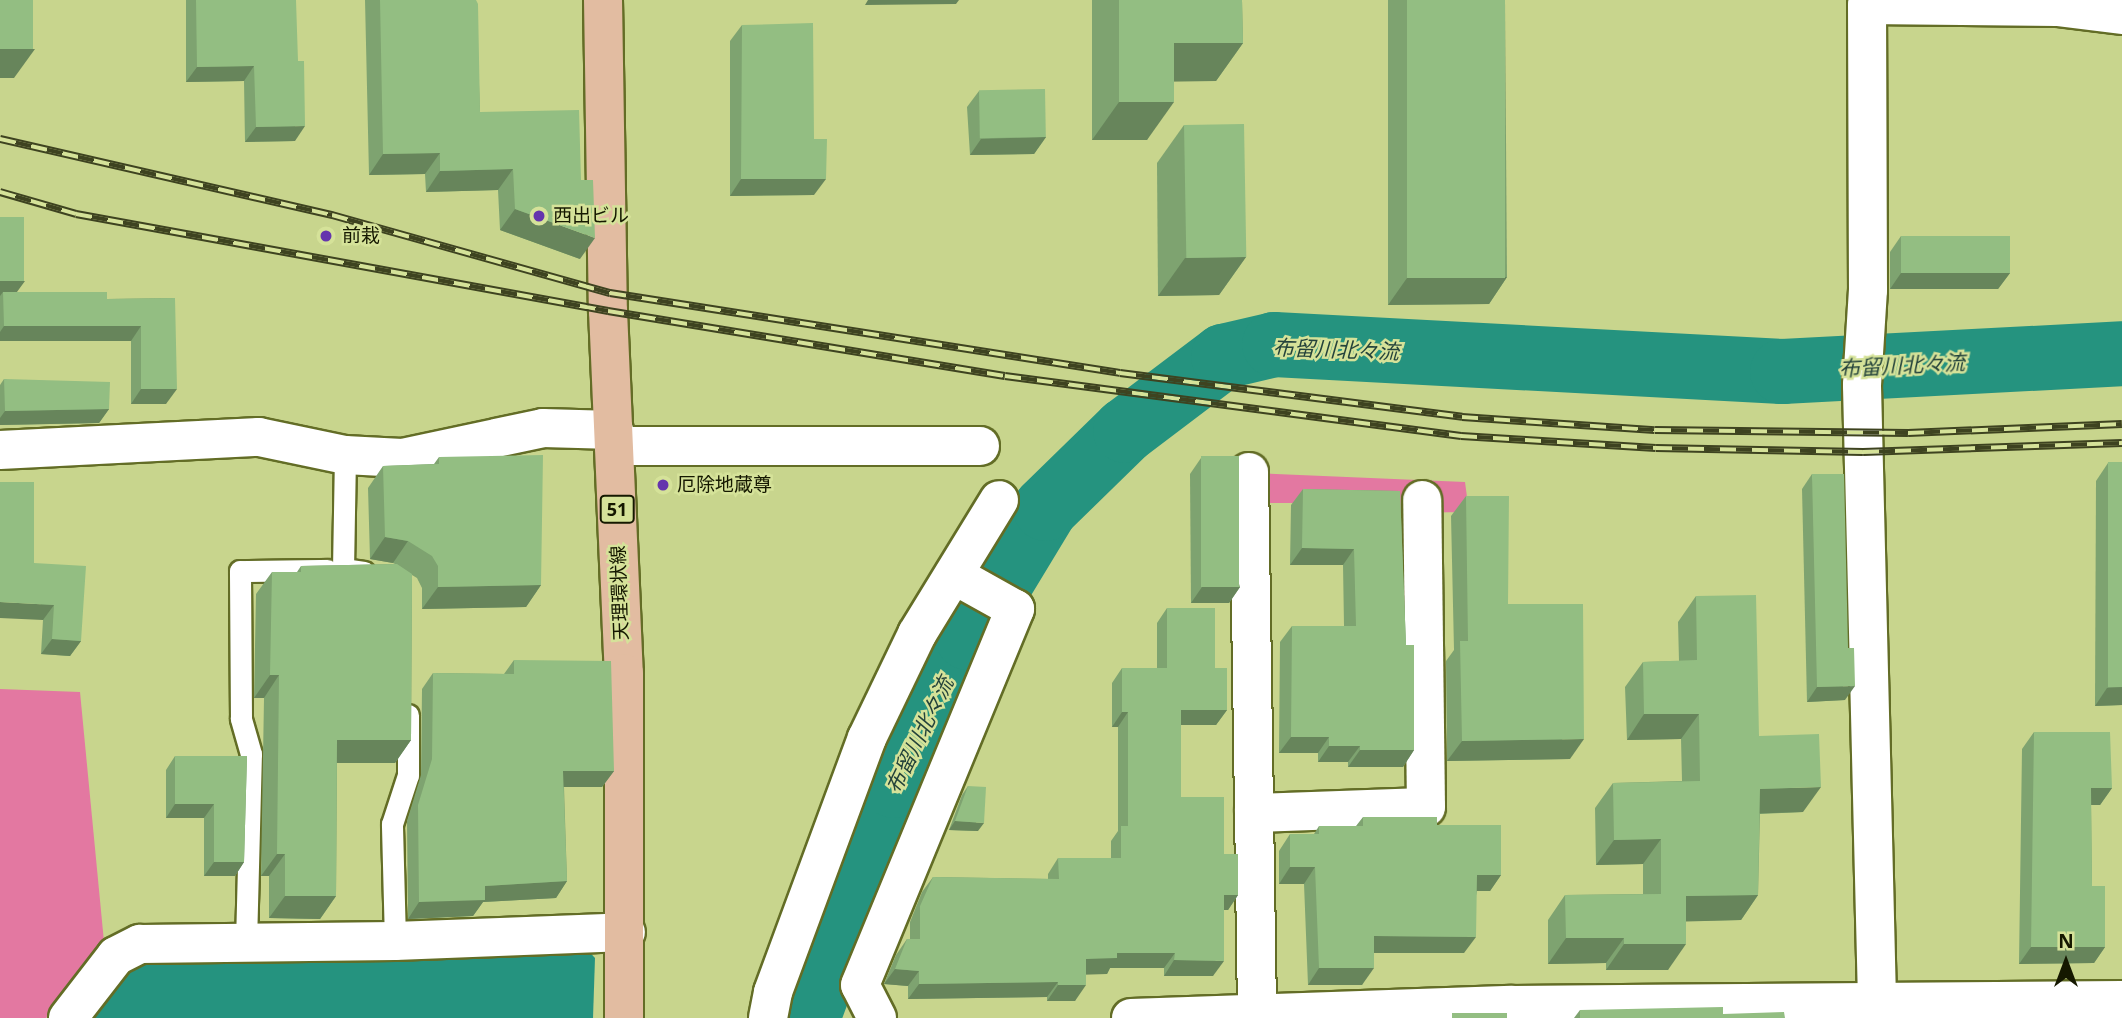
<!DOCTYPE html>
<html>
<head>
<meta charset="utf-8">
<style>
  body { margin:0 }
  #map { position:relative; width:2122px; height:1018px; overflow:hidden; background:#c8d58d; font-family:"Noto Sans","Noto Sans JP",sans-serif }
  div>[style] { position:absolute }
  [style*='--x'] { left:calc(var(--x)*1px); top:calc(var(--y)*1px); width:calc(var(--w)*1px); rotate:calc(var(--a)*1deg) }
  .green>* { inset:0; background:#e378a1 }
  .water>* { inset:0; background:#25937f }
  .river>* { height:65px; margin:-32.5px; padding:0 32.5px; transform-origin:32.5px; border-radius:32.5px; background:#25937f }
  .roads { filter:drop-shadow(2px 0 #636d26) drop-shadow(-2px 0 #636d26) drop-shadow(0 2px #636d26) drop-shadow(0 -2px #636d26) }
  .service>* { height:21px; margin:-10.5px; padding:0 10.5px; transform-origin:10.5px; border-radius:10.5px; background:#fff }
  .minor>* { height:38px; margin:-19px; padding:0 19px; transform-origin:19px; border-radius:19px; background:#fff }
  .tertiary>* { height:38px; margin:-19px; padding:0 19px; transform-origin:19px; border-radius:19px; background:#fff }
  .primary>* { height:38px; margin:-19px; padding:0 19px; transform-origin:19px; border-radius:19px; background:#e2bca1 }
  .rail>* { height:8px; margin-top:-4px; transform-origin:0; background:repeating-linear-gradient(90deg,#d5e299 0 16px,#3e4320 0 32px); box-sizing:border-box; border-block:2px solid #3e4320 }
  .wall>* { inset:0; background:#7ea370 }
  .shaded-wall>* { inset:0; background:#67855b }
  .building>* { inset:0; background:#93be82; transform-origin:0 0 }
  .dots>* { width:19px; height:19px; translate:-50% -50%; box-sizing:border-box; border:4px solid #d5e299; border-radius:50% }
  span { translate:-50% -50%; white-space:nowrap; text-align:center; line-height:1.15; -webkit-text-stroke:5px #d5e299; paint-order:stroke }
  .shield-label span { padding:2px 5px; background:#d5e299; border:2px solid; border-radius:5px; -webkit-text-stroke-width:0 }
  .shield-label { font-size:18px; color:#151800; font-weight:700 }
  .poi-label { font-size:19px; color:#151800 }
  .left { translate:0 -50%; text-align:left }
  .street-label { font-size:19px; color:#151800 }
  .water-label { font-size:21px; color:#24433b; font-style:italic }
  .north { position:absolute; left:2031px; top:927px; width:70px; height:70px; -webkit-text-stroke:5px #d5e299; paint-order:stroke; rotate:0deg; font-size:19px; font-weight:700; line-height:28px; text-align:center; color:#151800 }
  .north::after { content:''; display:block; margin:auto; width:24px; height:32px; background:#151800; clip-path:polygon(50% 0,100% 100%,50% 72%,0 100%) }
</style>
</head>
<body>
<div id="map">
  <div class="green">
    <i style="clip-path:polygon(1255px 473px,1465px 482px,1469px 512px,1394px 513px,1391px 503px,1254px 503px)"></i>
    <i style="clip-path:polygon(0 689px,80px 692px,104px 942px,46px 1018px,0 1018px)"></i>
  </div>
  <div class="water">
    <i style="clip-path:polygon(583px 945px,595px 958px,593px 1018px,87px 1018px,137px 958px)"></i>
  </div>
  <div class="river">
    <i style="--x:807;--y:1018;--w:248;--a:-69.7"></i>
    <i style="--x:893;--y:785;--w:165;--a:-63.4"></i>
    <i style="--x:967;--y:637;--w:151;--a:-58.8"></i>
    <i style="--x:1045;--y:508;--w:112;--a:-44.3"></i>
    <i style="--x:1125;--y:430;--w:123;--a:-37.1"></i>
    <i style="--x:1223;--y:356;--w:52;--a:-13.2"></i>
    <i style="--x:1274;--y:344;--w:509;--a:3.04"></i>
    <i style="--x:1782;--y:371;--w:340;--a:-3"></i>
  </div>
  <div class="roads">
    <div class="service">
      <i style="--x:345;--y:455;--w:114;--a:91"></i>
      <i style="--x:343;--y:569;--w:21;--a:8"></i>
      <i style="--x:395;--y:941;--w:117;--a:-91.5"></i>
      <i style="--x:392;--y:824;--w:52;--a:-71.9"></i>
      <i style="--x:408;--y:775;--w:60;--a:-90"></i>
      <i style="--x:246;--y:943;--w:189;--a:-88.5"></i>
      <i style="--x:251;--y:754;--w:37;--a:-106"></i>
      <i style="--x:241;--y:718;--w:147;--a:-90.4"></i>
      <i style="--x:240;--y:571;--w:87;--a:-0.7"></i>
    </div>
    <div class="minor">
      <i style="--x:614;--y:446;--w:366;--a:0"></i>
      <i style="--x:0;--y:450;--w:259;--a:-2.9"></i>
      <i style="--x:259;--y:437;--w:88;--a:11.8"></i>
      <i style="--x:345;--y:455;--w:57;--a:3"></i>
      <i style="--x:402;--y:458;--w:144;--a:-12"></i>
      <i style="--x:543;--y:428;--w:71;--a:1.6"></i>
      <i style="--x:1249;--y:472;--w:541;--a:89.15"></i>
      <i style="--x:1254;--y:813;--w:172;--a:-2"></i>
      <i style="--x:1426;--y:807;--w:307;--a:-90.7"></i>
      <i style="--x:1877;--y:1000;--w:615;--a:-91.4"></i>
      <i style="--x:1862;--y:385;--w:95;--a:-86.4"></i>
      <i style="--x:1868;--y:290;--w:285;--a:-90.2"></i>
      <i style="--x:1867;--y:5;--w:190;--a:0.6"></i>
      <i style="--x:2057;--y:7;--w:65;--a:7"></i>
      <i style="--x:68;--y:1018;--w:78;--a:-52.3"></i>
      <i style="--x:116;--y:956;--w:27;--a:-27"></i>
      <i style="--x:140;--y:944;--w:255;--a:-0.7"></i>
      <i style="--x:395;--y:941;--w:231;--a:-2.2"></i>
      <i style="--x:768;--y:1018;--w:26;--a:-79"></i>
      <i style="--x:773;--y:992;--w:271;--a:-69.7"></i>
      <i style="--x:867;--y:738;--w:115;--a:-64.3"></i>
      <i style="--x:917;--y:634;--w:157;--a:-58.5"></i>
      <i style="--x:877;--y:1018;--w:37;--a:-117"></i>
      <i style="--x:860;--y:985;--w:407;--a:-67.6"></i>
      <i style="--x:1015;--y:609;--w:70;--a:-150.9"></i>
    </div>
    <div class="tertiary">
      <i style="--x:1131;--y:1018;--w:381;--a:-2"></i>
      <i style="--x:1512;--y:1005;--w:610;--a:-0.47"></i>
    </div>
    <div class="primary">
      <i style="--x:603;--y:0;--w:311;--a:89.1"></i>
      <i style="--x:608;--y:311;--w:362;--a:87.5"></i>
      <i style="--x:624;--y:673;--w:345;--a:90"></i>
    </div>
  </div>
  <div class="rail">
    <i style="--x:0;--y:139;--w:341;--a:12.9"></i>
    <i style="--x:332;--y:215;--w:289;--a:15.7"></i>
    <i style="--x:610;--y:293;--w:516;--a:8.91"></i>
    <i style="--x:1120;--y:373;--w:345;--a:7.3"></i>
    <i style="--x:1462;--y:417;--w:193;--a:3.9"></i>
    <i style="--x:1655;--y:430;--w:253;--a:0.7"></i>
    <i style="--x:1908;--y:433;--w:214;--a:-2.4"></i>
    <i style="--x:0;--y:192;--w:79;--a:16.1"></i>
    <i style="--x:76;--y:214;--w:541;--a:10.33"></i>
    <i style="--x:608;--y:311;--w:402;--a:9.3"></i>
    <i style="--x:1005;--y:376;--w:460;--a:7.5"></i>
    <i style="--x:1461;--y:436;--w:195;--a:3.5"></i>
    <i style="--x:1656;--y:448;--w:207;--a:1.1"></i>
    <i style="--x:1863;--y:452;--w:259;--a:-2"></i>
  </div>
  <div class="wall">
    <i style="clip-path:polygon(186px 0,296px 0,295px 141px,245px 142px,244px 81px,186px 82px)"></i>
    <i style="clip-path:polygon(365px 0,476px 0,480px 112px,580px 259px,500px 230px,498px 190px,426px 192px,425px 174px,369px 175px)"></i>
    <i style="clip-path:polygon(1092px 0,1242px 0,1243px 43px,1216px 81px,1174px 81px,1147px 140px,1092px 140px)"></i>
    <i style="clip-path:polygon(1388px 0,1505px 0,1507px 277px,1489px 304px,1388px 305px)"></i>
    <i style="clip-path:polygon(742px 25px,814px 195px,730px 196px,730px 41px)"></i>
    <i style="clip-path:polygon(979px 91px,1046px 137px,1034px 154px,970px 155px,967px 107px)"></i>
    <i style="clip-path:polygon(1184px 125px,1246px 257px,1219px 295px,1158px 296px,1157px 163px)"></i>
    <i style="clip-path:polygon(0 217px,17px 292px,107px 299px,175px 298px,166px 404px,131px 404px,131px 341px,0 341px)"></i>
    <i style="clip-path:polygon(1901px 236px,2010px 273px,1998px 289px,1890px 289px,1890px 252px)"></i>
    <i style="clip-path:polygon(4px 379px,109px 409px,99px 423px,0 425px,0 385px)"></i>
    <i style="clip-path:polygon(439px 457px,541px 585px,526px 607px,422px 609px,422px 588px,417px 578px,412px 575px,411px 740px,395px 763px,337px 763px,336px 896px,320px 919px,269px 918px,269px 876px,261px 876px,264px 698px,254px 698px,256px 594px,272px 572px,297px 572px,301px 566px,395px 564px,393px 563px,370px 559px,368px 488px,383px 466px,434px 464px)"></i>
    <i style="clip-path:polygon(1201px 458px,1240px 587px,1229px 603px,1191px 603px,1190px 474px)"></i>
    <i style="clip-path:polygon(2108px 463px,2122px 705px,2095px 706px,2096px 481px)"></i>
    <i style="clip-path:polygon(1812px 474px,1845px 700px,1807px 702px,1802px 489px)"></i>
    <i style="clip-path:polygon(1303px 489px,1400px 491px,1406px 645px,1414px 750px,1403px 767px,1348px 767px,1348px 762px,1318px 762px,1318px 753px,1279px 753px,1280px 642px,1292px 626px,1344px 626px,1343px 565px,1290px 565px,1291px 505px)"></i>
    <i style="clip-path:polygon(1466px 496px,1508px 604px,1570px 759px,1447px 761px,1446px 661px,1454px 650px,1451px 516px)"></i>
    <i style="clip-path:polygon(34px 563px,81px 641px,70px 656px,41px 654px,43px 620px)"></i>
    <i style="clip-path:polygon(1696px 596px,1759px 736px,1803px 812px,1760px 814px,1758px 895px,1741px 920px,1686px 921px,1668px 970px,1606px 970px,1606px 963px,1548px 964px,1548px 920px,1565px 895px,1643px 894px,1643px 864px,1596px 865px,1595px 808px,1613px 783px,1682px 781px,1681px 739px,1627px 740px,1625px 687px,1643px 662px,1679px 661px,1678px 622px)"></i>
    <i style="clip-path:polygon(1167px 608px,1215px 668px,1227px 710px,1216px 725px,1181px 725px,1181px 797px,1224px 854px,1238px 895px,1228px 910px,1224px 910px,1213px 976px,1164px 976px,1164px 968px,1110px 968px,1107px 974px,1086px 974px,1075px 1001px,1047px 1001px,1047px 997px,908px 999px,908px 986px,884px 984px,896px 955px,907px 939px,910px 939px,910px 922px,922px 892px,933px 877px,1048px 879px,1048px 874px,1058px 858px,1111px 858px,1111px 841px,1118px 831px,1118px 727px,1112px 727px,1112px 683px,1122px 668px,1157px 668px,1157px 623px)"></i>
    <i style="clip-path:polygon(514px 660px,614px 771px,602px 787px,564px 787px,567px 881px,556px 898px,483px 902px,473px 916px,408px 919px,407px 821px,421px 775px,422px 689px,433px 673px,504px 674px)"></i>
    <i style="clip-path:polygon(2034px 732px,2112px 788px,2100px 805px,2091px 805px,2092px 886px,2105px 947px,2094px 963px,2019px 964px,2022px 749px)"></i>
    <i style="clip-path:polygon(175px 756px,247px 756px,244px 862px,235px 876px,204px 876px,204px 818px,166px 818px,166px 770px)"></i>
    <i style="clip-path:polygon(968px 786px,978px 831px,949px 830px,962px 795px)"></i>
    <i style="clip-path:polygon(1363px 817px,1437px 825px,1501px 875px,1490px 891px,1477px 891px,1464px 953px,1374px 953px,1362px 985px,1308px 985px,1304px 884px,1279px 884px,1279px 851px,1290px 834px,1314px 834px,1319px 826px,1356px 826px)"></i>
    <i style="clip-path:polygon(1580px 1010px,1723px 1014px,1785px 1018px,1574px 1018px)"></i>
  </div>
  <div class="shaded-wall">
    <i style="clip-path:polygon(868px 0,959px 0,956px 4px,865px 5px)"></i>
    <i style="clip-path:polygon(1174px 43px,1243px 43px,1216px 81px,1147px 82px)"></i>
    <i style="clip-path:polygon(0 49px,35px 49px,14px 78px,0 78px)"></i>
    <i style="clip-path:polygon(254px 66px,244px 81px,186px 82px,197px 67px)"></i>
    <i style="clip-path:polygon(1119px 102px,1174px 102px,1147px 140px,1092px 140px)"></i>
    <i style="clip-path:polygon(305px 126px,295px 141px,245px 142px,256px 127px)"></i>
    <i style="clip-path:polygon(1046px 137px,1034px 154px,970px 155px,981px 139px)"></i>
    <i style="clip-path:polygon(440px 153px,425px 174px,369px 175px,383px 154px)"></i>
    <i style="clip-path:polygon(513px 169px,498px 190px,426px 192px,440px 171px)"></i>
    <i style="clip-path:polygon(741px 179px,826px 179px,814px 195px,730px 196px)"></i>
    <i style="clip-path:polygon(515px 209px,595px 238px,580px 259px,500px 230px)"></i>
    <i style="clip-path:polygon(1246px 257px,1219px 295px,1158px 296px,1185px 258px)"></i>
    <i style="clip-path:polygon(1901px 273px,2010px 273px,1998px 289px,1890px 289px)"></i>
    <i style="clip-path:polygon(1507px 277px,1489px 304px,1388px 305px,1407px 278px)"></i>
    <i style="clip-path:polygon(0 281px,25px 281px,14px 296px,3px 292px,0 296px)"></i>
    <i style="clip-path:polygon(4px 326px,141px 326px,131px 341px,0 341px,0 332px)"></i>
    <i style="clip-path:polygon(141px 389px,177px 389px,166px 404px,131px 404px)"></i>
    <i style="clip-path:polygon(109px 409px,99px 423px,0 425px,0 418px,5px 411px)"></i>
    <i style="clip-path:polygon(385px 537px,408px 541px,393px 563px,370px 559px)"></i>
    <i style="clip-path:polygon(1302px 548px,1354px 549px,1343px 565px,1290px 565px)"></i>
    <i style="clip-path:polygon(541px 585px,526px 607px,422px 609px,438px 587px)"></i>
    <i style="clip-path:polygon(1202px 587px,1240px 587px,1229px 603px,1191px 603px)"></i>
    <i style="clip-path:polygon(0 602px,54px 605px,43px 620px,0 618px)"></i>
    <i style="clip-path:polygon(52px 639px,81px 641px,70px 656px,41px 654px)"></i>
    <i style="clip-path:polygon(270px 675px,279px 675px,264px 698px,254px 698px)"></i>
    <i style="clip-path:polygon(1855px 686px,1845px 700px,1807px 702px,1817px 687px)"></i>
    <i style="clip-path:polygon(2122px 687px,2122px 705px,2095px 706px,2107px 688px)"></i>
    <i style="clip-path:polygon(1181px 710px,1227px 710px,1216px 725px,1170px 725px)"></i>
    <i style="clip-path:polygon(1122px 712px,1128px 712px,1118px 727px,1112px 727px)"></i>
    <i style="clip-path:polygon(1644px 714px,1699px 714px,1681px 739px,1627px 740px)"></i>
    <i style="clip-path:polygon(1291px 737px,1329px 737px,1318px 753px,1279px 753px)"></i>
    <i style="clip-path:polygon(1584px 739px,1570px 759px,1447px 761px,1462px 741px)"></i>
    <i style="clip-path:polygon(337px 740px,411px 740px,395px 763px,321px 763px)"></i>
    <i style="clip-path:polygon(1329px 746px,1360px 746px,1348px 762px,1318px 762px)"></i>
    <i style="clip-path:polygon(1360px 750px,1414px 750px,1403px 767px,1348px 767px)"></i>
    <i style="clip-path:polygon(563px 771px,614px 771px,602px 787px,552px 787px)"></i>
    <i style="clip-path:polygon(1821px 787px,1803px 812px,1742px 814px,1760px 789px)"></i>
    <i style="clip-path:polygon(2091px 788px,2112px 788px,2100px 805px,2079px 805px)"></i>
    <i style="clip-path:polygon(175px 804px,214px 804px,204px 818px,166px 818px)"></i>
    <i style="clip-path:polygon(955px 821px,984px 823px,978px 831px,949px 830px)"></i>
    <i style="clip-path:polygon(1661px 839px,1643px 864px,1596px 865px,1614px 840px)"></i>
    <i style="clip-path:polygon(277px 854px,285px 854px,269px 876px,261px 876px)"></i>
    <i style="clip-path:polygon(214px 862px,244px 862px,235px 876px,204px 876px)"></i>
    <i style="clip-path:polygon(1290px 867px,1315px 867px,1304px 884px,1279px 884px)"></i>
    <i style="clip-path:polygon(1477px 875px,1501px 875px,1490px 891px,1466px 891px)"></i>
    <i style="clip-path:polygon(567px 881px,556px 898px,483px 902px,473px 916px,408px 919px,419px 902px,485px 886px)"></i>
    <i style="clip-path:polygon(1224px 895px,1238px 895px,1228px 910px,1214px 910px)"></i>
    <i style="clip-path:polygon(1758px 895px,1741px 920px,1668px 922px,1686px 896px)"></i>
    <i style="clip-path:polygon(285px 896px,336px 896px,320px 919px,269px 918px)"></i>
    <i style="clip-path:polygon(1374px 936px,1476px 937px,1464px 953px,1362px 953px)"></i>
    <i style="clip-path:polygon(1566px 938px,1624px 938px,1606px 963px,1548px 964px)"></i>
    <i style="clip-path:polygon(1624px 944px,1686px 944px,1668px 970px,1606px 970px)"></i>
    <i style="clip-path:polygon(2031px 947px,2105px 947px,2094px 963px,2019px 964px)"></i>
    <i style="clip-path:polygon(1117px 953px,1175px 953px,1164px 968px,1110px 968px,1107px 974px,1075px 975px,1086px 959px)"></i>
    <i style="clip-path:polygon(1174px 960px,1224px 961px,1213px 976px,1164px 976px)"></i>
    <i style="clip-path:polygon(1319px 968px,1374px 968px,1362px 985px,1308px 985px)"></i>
    <i style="clip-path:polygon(895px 969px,919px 971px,908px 986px,884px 984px)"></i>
    <i style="clip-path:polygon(1058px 982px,1047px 997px,908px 999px,919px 984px)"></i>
    <i style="clip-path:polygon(1058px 985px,1086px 985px,1075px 1001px,1047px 1001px)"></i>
  </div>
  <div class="building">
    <i style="left:0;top:0;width:33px;height:49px"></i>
    <i style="clip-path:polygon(196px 0,296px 0,298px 61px,304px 61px,305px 126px,256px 127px,254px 66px,197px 67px)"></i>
    <i style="clip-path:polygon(380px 0,476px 0,478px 4px,480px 112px,579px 110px,581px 180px,593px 180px,595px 238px,515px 209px,513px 169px,440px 171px,440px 153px,383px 154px)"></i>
    <i style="clip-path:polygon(1119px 0,1242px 0,1243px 43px,1174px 43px,1174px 102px,1119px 102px)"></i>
    <i style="left:1407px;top:0;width:98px;height:278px"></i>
    <i style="clip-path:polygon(813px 23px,814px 139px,827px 139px,826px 179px,741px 179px,742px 25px)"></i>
    <i style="left:1045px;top:89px;width:48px;height:66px;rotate:89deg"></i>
    <i style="left:1244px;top:124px;width:133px;height:60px;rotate:89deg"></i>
    <i style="left:0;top:217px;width:24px;height:64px"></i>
    <i style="left:1901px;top:236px;width:109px;height:37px"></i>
    <i style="clip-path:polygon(3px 292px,107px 292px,107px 299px,175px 298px,177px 389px,141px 389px,141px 326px,4px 326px)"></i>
    <i style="clip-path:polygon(4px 379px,110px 382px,109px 409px,5px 411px)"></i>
    <i style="clip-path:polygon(543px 455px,541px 585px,438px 587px,438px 566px,432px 556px,408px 541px,385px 537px,383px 466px,439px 464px,439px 457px)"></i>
    <i style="left:1239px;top:456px;width:131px;height:38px;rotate:90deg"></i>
    <i style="left:2122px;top:462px;width:225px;height:14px;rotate:90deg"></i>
    <i style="clip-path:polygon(1812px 474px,1844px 474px,1848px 648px,1854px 648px,1855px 686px,1817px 687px)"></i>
    <i style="clip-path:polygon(0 482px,34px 482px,34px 563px,86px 566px,81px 641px,52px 639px,54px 605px,0 602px)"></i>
    <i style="clip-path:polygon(1303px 489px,1400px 491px,1406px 645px,1414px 645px,1414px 750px,1360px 750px,1360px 746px,1329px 746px,1329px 737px,1291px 737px,1292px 626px,1356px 626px,1354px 549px,1302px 548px)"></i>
    <i style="clip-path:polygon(1466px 496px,1509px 496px,1508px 604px,1583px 604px,1584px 739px,1462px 741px,1460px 641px,1468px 641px)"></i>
    <i style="clip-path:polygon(397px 564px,412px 574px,411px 740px,337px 740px,336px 896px,285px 896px,285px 854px,277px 854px,279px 675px,270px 675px,272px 572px,301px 572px,301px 566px)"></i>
    <i style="clip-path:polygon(1756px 595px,1759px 736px,1819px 734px,1821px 787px,1760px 789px,1758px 895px,1686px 896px,1686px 944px,1624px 944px,1624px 938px,1566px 938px,1565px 895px,1661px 894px,1661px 839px,1614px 840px,1613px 783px,1700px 781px,1699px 714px,1644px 714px,1643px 662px,1697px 660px,1696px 596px)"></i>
    <i style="clip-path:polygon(1167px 608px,1215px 608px,1215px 668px,1227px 668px,1227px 710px,1181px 710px,1181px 797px,1224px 797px,1224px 854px,1238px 854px,1238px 895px,1224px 895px,1224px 961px,1174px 960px,1175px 953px,1117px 953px,1117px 958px,1086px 959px,1086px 985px,1058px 985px,1058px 982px,919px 984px,919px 971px,895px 969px,907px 939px,920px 939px,920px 906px,933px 877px,1059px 879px,1058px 858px,1121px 858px,1121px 826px,1128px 826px,1128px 712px,1122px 712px,1122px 668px,1167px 668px)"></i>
    <i style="clip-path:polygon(514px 660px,611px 661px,614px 771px,563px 771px,567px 881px,485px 886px,485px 900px,419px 902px,418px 805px,432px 759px,433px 673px,514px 674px)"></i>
    <i style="clip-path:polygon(2034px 732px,2110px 732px,2112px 788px,2091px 788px,2092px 886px,2105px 886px,2105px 947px,2031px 947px)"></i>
    <i style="clip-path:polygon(175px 756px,247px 756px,244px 862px,214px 862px,214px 804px,175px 804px)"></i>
    <i style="clip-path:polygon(968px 786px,986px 787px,984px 823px,955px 821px)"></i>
    <i style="clip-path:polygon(1363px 817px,1437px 817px,1437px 825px,1501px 825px,1501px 875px,1477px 875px,1476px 937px,1374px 936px,1374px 968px,1319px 968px,1315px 867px,1290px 867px,1290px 834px,1319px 834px,1319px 826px,1363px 826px)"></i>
    <i style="clip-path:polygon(1723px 1007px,1723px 1014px,1784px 1012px,1785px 1018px,1580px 1018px,1580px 1010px)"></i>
    <i style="left:1452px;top:1013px;width:55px;height:5px"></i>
  </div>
  <div class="dots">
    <i style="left:539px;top:216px;background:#6535ad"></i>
    <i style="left:326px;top:236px;background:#6535ad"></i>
    <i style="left:663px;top:485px;background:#6535ad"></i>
  </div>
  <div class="shield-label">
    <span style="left:617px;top:509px">51</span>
  </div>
  <div class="poi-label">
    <span class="left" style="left:553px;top:216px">西出ビル</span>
    <span class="left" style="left:342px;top:236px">前栽</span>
    <span class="left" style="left:677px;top:485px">厄除地蔵尊</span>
  </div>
  <div class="street-label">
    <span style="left:620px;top:593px;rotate:-92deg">天理環状線</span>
  </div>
  <div class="water-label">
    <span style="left:1336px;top:349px;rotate:2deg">布留川北々流</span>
    <span style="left:1902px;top:365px;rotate:-3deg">布留川北々流</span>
    <span style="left:919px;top:735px;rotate:-64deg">布留川北々流</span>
  </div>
  <div class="north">N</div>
</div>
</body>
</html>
